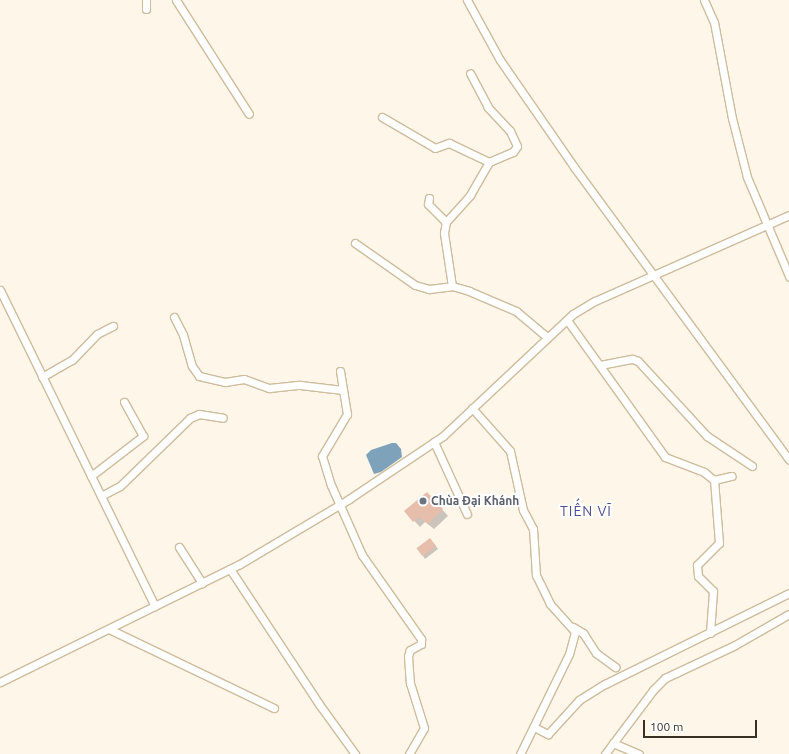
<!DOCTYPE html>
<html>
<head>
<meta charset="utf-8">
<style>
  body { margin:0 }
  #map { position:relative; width:789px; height:754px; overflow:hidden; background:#fef6e9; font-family:Ubuntu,sans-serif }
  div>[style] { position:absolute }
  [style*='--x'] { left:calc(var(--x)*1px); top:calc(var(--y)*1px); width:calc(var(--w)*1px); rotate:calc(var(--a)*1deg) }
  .water>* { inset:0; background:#7da2ba }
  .shadow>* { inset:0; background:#0003 }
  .building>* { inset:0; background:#e6beab; transform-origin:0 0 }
  .roads { filter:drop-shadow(1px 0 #cebc9c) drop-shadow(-1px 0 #cebc9c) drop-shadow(0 1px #cebc9c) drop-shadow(0 -1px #cebc9c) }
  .minor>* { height:7px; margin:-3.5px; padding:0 3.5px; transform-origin:3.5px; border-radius:3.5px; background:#fff }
  .dots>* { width:11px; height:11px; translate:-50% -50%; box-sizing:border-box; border:2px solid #fff; border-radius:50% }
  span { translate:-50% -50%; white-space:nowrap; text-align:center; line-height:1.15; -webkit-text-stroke:4px #fff; paint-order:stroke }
  .worship-label { font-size:12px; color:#5b616d; font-weight:700 }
  .left { translate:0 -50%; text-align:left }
  .quarter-label { font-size:14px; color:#4e4e8c; letter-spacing:1px }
  .scale { position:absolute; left:643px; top:720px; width:114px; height:18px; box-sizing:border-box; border:2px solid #373023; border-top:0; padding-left:5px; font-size:12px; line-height:14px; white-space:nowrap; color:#373023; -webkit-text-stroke:3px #fff; paint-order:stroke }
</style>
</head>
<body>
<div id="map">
  <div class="water">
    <i style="clip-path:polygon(392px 443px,396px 443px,401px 449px,402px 457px,381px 472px,374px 474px,366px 455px,371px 450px)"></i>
  </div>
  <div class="shadow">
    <i style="clip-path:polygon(433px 499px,448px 516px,434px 529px,425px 522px,420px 527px,406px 512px)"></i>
    <i style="clip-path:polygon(433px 542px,438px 549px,425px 559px,423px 556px)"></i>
  </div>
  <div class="building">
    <i style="clip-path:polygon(427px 492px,443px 509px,428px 524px,419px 517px,413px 522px,404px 511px)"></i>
    <i style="left:430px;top:538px;width:10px;height:17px;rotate:53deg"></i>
  </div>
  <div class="roads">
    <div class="minor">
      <i style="--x:176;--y:0;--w:135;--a:57.4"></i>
      <i style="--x:467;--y:0;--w:68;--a:61.2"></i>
      <i style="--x:500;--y:60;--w:130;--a:55.3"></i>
      <i style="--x:574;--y:167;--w:363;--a:53.7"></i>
      <i style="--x:704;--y:0;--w:24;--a:66"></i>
      <i style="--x:714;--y:22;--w:98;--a:79.4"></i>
      <i style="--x:732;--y:118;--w:61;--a:75.7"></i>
      <i style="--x:747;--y:177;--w:108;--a:67"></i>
      <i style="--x:146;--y:9;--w:9;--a:-90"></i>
      <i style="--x:382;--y:117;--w:61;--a:30.3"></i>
      <i style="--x:435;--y:148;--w:15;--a:-20"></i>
      <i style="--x:449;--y:143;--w:44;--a:25.4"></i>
      <i style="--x:429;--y:198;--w:6;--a:99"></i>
      <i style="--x:428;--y:204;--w:25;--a:45"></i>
      <i style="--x:355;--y:243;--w:73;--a:35"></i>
      <i style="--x:415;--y:285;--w:15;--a:16"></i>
      <i style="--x:429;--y:289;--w:23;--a:-7"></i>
      <i style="--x:452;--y:286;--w:18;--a:16"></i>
      <i style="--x:469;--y:291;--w:51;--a:23.1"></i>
      <i style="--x:516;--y:311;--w:40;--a:40"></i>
      <i style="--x:452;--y:286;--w:54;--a:-98.6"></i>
      <i style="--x:444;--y:233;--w:11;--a:-80"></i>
      <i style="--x:446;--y:222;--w:36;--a:-48"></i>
      <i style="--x:470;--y:195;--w:38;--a:-60"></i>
      <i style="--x:489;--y:162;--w:26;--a:-23"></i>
      <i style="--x:513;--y:152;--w:7;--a:-56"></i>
      <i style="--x:517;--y:146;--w:17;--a:-115"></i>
      <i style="--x:510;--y:131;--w:33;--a:-133"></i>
      <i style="--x:488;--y:107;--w:38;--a:-118"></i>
      <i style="--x:0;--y:290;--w:352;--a:63.9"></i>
      <i style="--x:174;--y:317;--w:20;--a:63"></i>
      <i style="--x:183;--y:335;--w:32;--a:74"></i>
      <i style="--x:192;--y:366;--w:12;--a:55"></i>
      <i style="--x:199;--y:376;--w:27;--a:13"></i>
      <i style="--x:225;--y:382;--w:19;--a:-9"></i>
      <i style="--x:244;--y:379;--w:27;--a:20"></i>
      <i style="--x:269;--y:388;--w:31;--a:-6"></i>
      <i style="--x:300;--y:385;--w:43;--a:6.6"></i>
      <i style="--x:567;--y:320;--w:168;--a:54.4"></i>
      <i style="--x:665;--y:457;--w:42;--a:21"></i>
      <i style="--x:704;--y:472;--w:13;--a:39"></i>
      <i style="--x:714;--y:480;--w:18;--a:-13"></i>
      <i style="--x:600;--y:365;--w:33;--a:-11"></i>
      <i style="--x:632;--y:359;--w:6;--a:18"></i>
      <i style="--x:638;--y:361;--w:102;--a:47.4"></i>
      <i style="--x:707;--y:436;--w:54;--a:33.7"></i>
      <i style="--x:340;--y:371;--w:44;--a:80.8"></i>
      <i style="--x:347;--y:414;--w:49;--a:120.8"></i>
      <i style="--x:322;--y:456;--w:30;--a:73"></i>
      <i style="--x:331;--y:485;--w:77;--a:66.1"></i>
      <i style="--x:362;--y:555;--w:103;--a:54.9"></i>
      <i style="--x:421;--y:639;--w:5;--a:90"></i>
      <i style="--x:421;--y:644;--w:13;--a:151"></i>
      <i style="--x:410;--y:650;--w:6;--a:108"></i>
      <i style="--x:408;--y:656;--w:27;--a:86"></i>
      <i style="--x:410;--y:683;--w:47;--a:72.7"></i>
      <i style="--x:424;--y:728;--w:30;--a:120"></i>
      <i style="--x:42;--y:377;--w:34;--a:-30"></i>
      <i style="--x:72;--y:360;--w:36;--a:-46"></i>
      <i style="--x:97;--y:334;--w:18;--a:-27"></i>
      <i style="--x:472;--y:408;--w:57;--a:48.5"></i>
      <i style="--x:510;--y:451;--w:60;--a:77.6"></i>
      <i style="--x:523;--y:510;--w:21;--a:62"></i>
      <i style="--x:533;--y:529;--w:46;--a:86.3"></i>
      <i style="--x:536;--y:575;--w:32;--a:64"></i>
      <i style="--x:550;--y:604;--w:38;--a:48"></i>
      <i style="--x:575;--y:632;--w:23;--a:105"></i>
      <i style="--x:569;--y:654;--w:111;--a:116.1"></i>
      <i style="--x:434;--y:442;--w:79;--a:65.4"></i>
      <i style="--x:91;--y:476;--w:66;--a:-37.6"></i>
      <i style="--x:143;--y:436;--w:39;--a:-119"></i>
      <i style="--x:101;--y:496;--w:21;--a:-28"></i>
      <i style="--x:120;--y:486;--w:98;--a:-44.2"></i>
      <i style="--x:190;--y:418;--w:10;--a:-24"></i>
      <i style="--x:199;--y:414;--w:24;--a:9"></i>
      <i style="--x:179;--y:547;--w:43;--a:57.4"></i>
      <i style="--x:230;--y:569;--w:162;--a:56.6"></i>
      <i style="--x:319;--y:704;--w:62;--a:54.2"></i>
      <i style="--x:573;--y:627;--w:12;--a:31"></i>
      <i style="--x:583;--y:633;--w:24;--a:57"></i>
      <i style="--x:596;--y:653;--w:24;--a:36"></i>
      <i style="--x:109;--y:629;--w:183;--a:25.6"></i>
      <i style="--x:710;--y:633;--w:42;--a:-85.9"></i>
      <i style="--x:713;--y:591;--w:21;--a:-135"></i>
      <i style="--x:698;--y:576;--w:11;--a:-95"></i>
      <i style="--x:697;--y:565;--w:31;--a:-45"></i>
      <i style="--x:719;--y:543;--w:63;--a:-94.5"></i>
      <i style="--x:0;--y:682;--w:267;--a:-26.2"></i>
      <i style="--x:240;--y:564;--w:127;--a:-30.8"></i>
      <i style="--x:349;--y:499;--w:113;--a:-33.8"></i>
      <i style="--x:443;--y:436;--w:178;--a:-43.2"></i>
      <i style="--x:573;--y:314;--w:26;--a:-31"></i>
      <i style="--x:595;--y:301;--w:212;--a:-23.9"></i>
      <i style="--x:534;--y:727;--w:16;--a:27"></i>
      <i style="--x:548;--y:734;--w:46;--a:-47.6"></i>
      <i style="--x:579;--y:700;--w:31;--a:-32"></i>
      <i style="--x:605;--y:684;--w:205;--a:-26.3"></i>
      <i style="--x:613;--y:743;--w:28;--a:23"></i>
      <i style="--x:605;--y:754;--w:80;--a:-53.1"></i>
      <i style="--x:653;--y:690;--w:17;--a:-45"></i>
      <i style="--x:665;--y:678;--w:77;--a:-25.2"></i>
      <i style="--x:735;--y:645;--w:62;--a:-29.9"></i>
    </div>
  </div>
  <div class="dots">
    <i style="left:423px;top:501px;background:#6b7280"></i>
  </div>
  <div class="worship-label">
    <span class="left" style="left:431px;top:501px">Chùa Đại Khánh</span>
  </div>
  <div class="quarter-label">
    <span style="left:586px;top:511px">TIẾN VĨ</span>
  </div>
  <div class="scale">100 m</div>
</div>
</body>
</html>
